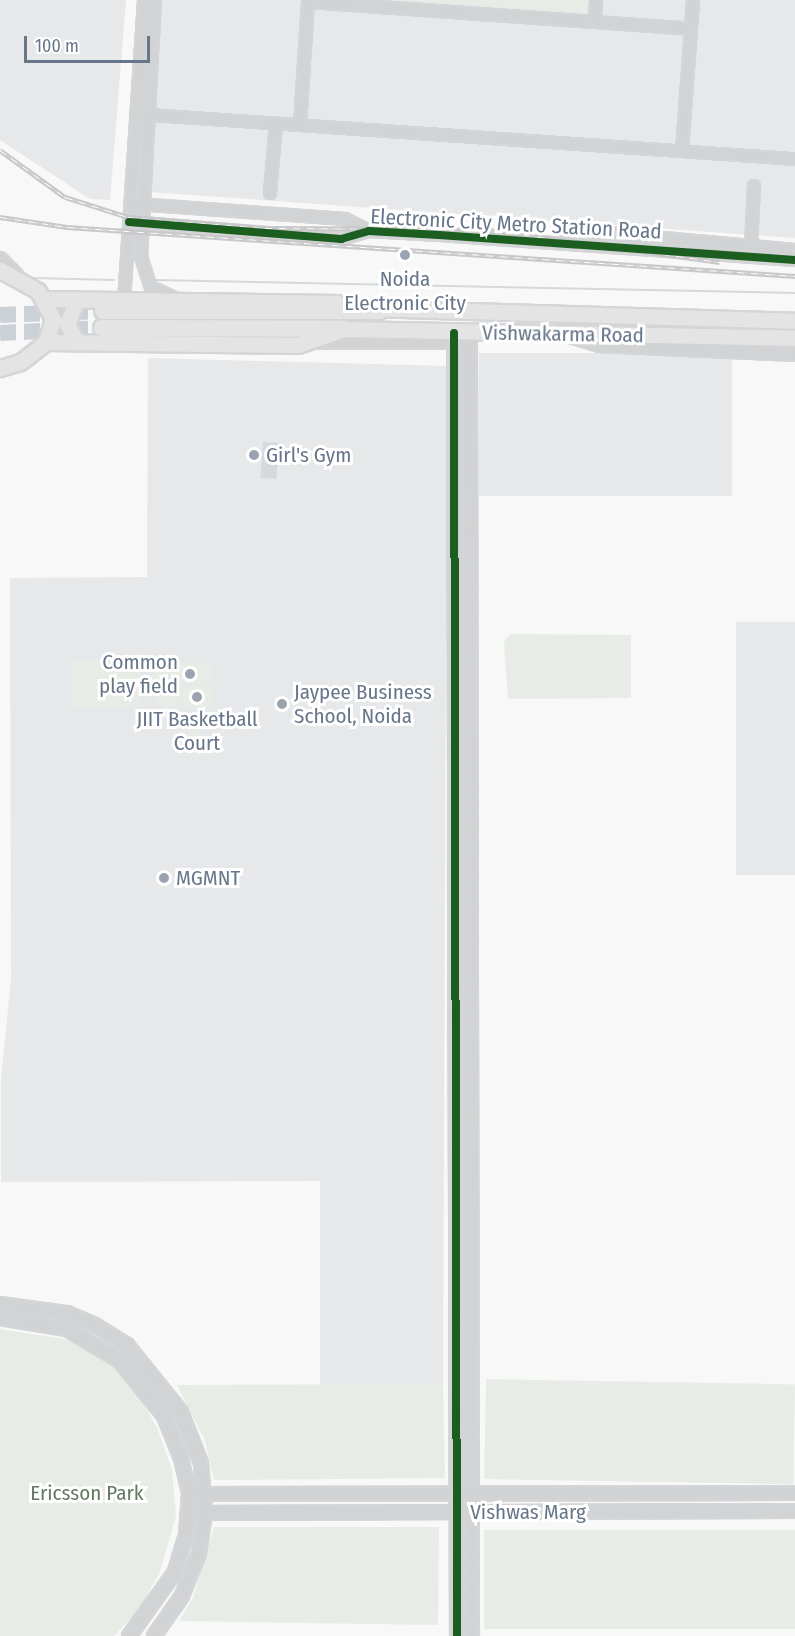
<!DOCTYPE html>
<html>
<head>
<meta charset="utf-8">
<style>
  body { margin:0 }
  #map { position:relative; width:795px; height:1636px; overflow:hidden; background:#f8f8f8; font-family:"Fira Sans Condensed",sans-serif }
  div>[style] { position:absolute }
  [style*='--x'] { left:calc(var(--x)*1px); top:calc(var(--y)*1px); width:calc(var(--w)*1px); rotate:calc(var(--a)*1deg) }
  .built>* { inset:0; background:#e7e8e9; transform-origin:0 0 }
  .green>* { inset:0; background:#e8ece6; transform-origin:0 0 }
  .round { border-radius:50% }
  .water>* { inset:0; background:#d4d9dd; transform-origin:0 0 }
  .stream>* { height:2px; margin:-1px; padding:0 1px; transform-origin:1px; border-radius:1px; background:#d4d9dd }
  .trunk-tunnel>* { height:16px; margin-top:-8px; transform-origin:0; background:repeating-linear-gradient(90deg,#ccd1d7 0 16px,transparent 0 24px) }
  .roads { filter:drop-shadow(2px 0 #d3d5d7) drop-shadow(-2px 0 #d3d5d7) drop-shadow(0 2px #d3d5d7) drop-shadow(0 -2px #d3d5d7) }
  .minor>* { height:10px; margin:-5px; padding:0 5px; transform-origin:5px; border-radius:5px; background:#d2d3d4 }
  .tertiary>* { height:12px; margin:-6px; padding:0 6px; transform-origin:6px; border-radius:6px; background:#d2d3d4 }
  .secondary>* { height:15px; margin:-7.5px; padding:0 7.5px; transform-origin:7.5px; border-radius:7.5px; background:#e4e4e5 }
  .trunk>* { height:16px; margin:-8px; padding:0 8px; transform-origin:8px; border-radius:8px; background:#e4e4e5 }
  .rail>* { height:4.5px; margin-top:-2.25px; transform-origin:0; background:repeating-linear-gradient(90deg,#fff 0 7px,#c8c8ca 0 14px); box-sizing:border-box; border-block:2px solid #c8c8ca }
  .cycleway>* { height:8px; margin:-4px; padding:0 4px; transform-origin:4px; border-radius:4px; background:#1b5e20 }
  .dots>* { width:16px; height:16px; translate:-50% -50%; box-sizing:border-box; border:3px solid #fff; border-radius:50% }
  span { translate:-50% -50%; white-space:nowrap; text-align:center; line-height:1.15; -webkit-text-stroke:6px #fff; paint-order:stroke }
  .street-label { font-size:21px; color:#677689 }
  .poi-label { font-size:21px; color:#677689 }
  .left { translate:0 -50%; text-align:left }
  .right { translate:-100% -50%; text-align:right }
  .park-label { font-size:21px; color:#657a62 }
  .scale { position:absolute; left:24px; top:36px; width:126px; height:27px; box-sizing:border-box; border:3px solid #677689; border-top:0; padding-left:8px; font-size:18px; line-height:21px; white-space:nowrap; color:#677689; -webkit-text-stroke:4px #fff; paint-order:stroke }
</style>
</head>
<body>
<div id="map">
  <div class="built">
    <i style="clip-path:polygon(0 0,126px 0,110px 200px,90px 199px,0 140px)"></i>
    <i style="clip-path:polygon(162px 0,795px 0,795px 238px,149px 192px)"></i>
    <i style="left:479px;top:353px;width:253px;height:143px"></i>
    <i style="clip-path:polygon(148px 358px,447px 366px,443px 1384px,320px 1385px,320px 1181px,1px 1182px,1px 1079px,11px 980px,10px 578px,147px 577px)"></i>
    <i style="left:736px;top:622px;width:59px;height:253px"></i>
  </div>
  <div class="green">
    <i style="clip-path:polygon(407px 0,588px 0,587px 13px)"></i>
    <i style="clip-path:polygon(510px 634px,631px 635px,631px 698px,508px 699px,504px 642px)"></i>
    <i style="left:71px;top:660px;width:69px;height:47px"></i>
    <i style="left:169px;top:663px;width:42px;height:21px"></i>
    <i class="round" style="left:152px;top:664px;width:16px;height:16px"></i>
    <i class="round" style="left:156px;top:685px;width:24px;height:24px"></i>
    <i style="left:181px;top:686px;width:33px;height:21px"></i>
    <i style="left:200px;top:725px;width:31px;height:8px;rotate:88deg"></i>
    <i style="clip-path:polygon(0 1329px,71px 1340px,108px 1362px,136px 1389px,158px 1430px,172px 1470px,176px 1516px,160px 1572px,139px 1610px,114px 1636px,0 1636px)"></i>
    <i style="left:486px;top:1379px;width:309px;height:100px;rotate:1deg"></i>
    <i style="clip-path:polygon(443px 1384px,445px 1478px,214px 1480px,205px 1441px,177px 1385px)"></i>
    <i style="clip-path:polygon(214px 1527px,439px 1527px,438px 1625px,179px 1621px,193px 1598px)"></i>
    <i style="left:484px;top:1530px;width:311px;height:99px"></i>
  </div>
  <div class="water">
    <i style="left:263px;top:442px;width:16px;height:36px;rotate:4deg"></i>
  </div>
  <div class="stream">
    <i style="--x:32;--y:278;--w:82;--a:1.4"></i>
    <i style="--x:153;--y:280;--w:642;--a:1.16"></i>
  </div>
  <div class="trunk-tunnel">
    <i style="--x:0;--y:315;--w:103;--a:-2.2"></i>
    <i style="--x:0;--y:333;--w:102;--a:-2.8"></i>
  </div>
  <div class="roads">
    <div class="minor">
      <i style="--x:155;--y:0;--w:257;--a:93.1"></i>
      <i style="--x:141;--y:257;--w:32;--a:72"></i>
      <i style="--x:151;--y:287;--w:26;--a:25"></i>
      <i style="--x:308;--y:2;--w:384;--a:4"></i>
      <i style="--x:595;--y:22;--w:22;--a:-87"></i>
      <i style="--x:136;--y:114;--w:661;--a:3.91"></i>
      <i style="--x:300;--y:125;--w:125;--a:-86.3"></i>
      <i style="--x:682;--y:151;--w:151;--a:-85.8"></i>
      <i style="--x:270;--y:193;--w:70;--a:-85.1"></i>
      <i style="--x:136;--y:204;--w:210;--a:4.1"></i>
      <i style="--x:345;--y:219;--w:27;--a:27"></i>
      <i style="--x:129;--y:222;--w:213;--a:4.6"></i>
      <i style="--x:341;--y:239;--w:29;--a:-16"></i>
      <i style="--x:369;--y:231;--w:70;--a:3.3"></i>
      <i style="--x:439;--y:235;--w:357;--a:4"></i>
      <i style="--x:562;--y:242;--w:18;--a:-41"></i>
      <i style="--x:576;--y:230;--w:220;--a:5.2"></i>
      <i style="--x:751;--y:245;--w:59;--a:-87.1"></i>
      <i style="--x:124;--y:301;--w:302;--a:-86.2"></i>
      <i style="--x:314;--y:343;--w:156;--a:0"></i>
    </div>
    <div class="tertiary">
      <i style="--x:0;--y:259;--w:23;--a:45"></i>
      <i style="--x:454;--y:333;--w:1303;--a:89.87"></i>
      <i style="--x:470;--y:333;--w:1303;--a:89.91"></i>
      <i style="--x:567;--y:335;--w:34;--a:17"></i>
      <i style="--x:599;--y:345;--w:196;--a:2.6"></i>
      <i style="--x:0;--y:1304;--w:68;--a:7.7"></i>
      <i style="--x:67;--y:1313;--w:30;--a:23"></i>
      <i style="--x:95;--y:1325;--w:38;--a:32"></i>
      <i style="--x:127;--y:1345;--w:86;--a:51.1"></i>
      <i style="--x:181;--y:1412;--w:55;--a:68.6"></i>
      <i style="--x:201;--y:1463;--w:50;--a:85.4"></i>
      <i style="--x:205;--y:1513;--w:40;--a:98.5"></i>
      <i style="--x:199;--y:1553;--w:46;--a:111.6"></i>
      <i style="--x:182;--y:1596;--w:49;--a:125"></i>
      <i style="--x:0;--y:1318;--w:68;--a:9.3"></i>
      <i style="--x:67;--y:1329;--w:61;--a:30.8"></i>
      <i style="--x:119;--y:1360;--w:72;--a:51.2"></i>
      <i style="--x:164;--y:1416;--w:45;--a:68"></i>
      <i style="--x:181;--y:1458;--w:37;--a:77"></i>
      <i style="--x:189;--y:1494;--w:41;--a:94.2"></i>
      <i style="--x:186;--y:1535;--w:39;--a:107"></i>
      <i style="--x:175;--y:1572;--w:79;--a:125.7"></i>
      <i style="--x:189;--y:1494;--w:606;--a:-0.09"></i>
      <i style="--x:189;--y:1513;--w:606;--a:-0.19"></i>
    </div>
    <div class="secondary">
      <i style="--x:0;--y:270;--w:43;--a:28.9"></i>
      <i style="--x:38;--y:291;--w:32;--a:62"></i>
      <i style="--x:53;--y:319;--w:24;--a:107"></i>
      <i style="--x:46;--y:342;--w:33;--a:142"></i>
      <i style="--x:20;--y:362;--w:21;--a:163"></i>
      <i style="--x:46;--y:299;--w:291;--a:0.8"></i>
      <i style="--x:77;--y:300;--w:26;--a:113"></i>
      <i style="--x:67;--y:324;--w:21;--a:61"></i>
      <i style="--x:367;--y:308;--w:428;--a:1.7"></i>
      <i style="--x:46;--y:342;--w:252;--a:0.7"></i>
      <i style="--x:298;--y:345;--w:49;--a:-19.2"></i>
      <i style="--x:344;--y:329;--w:451;--a:1.1"></i>
    </div>
    <div class="trunk">
      <i style="--x:103;--y:311;--w:276;--a:0"></i>
      <i style="--x:102;--y:328;--w:242;--a:0.2"></i>
    </div>
  </div>
  <div class="rail">
    <i style="--x:0;--y:150;--w:80;--a:35.9"></i>
    <i style="--x:65;--y:197;--w:66;--a:17.6"></i>
    <i style="--x:128;--y:217;--w:137;--a:4.6"></i>
    <i style="--x:265;--y:228;--w:217;--a:0.3"></i>
    <i style="--x:482;--y:229;--w:240;--a:7.9"></i>
    <i style="--x:0;--y:217;--w:68;--a:8.5"></i>
    <i style="--x:67;--y:227;--w:730;--a:3.85"></i>
    <i style="--x:690;--y:250;--w:84;--a:4.1"></i>
  </div>
  <div class="cycleway">
    <i style="--x:129;--y:222;--w:213;--a:4.6"></i>
    <i style="--x:341;--y:239;--w:29;--a:-16"></i>
    <i style="--x:369;--y:231;--w:70;--a:3.3"></i>
    <i style="--x:439;--y:235;--w:357;--a:4"></i>
    <i style="--x:454;--y:333;--w:1303;--a:89.87"></i>
  </div>
  <div class="dots">
    <i style="left:405px;top:255px;background:#9aa4b0"></i>
    <i style="left:254px;top:455px;background:#9aa4b0"></i>
    <i style="left:190px;top:674px;background:#9aa4b0"></i>
    <i style="left:197px;top:697px;background:#9aa4b0"></i>
    <i style="left:282px;top:704px;background:#9aa4b0"></i>
    <i style="left:164px;top:878px;background:#9aa4b0"></i>
  </div>
  <div class="street-label">
    <span style="left:516px;top:224px;rotate:3deg">Electronic City Metro Station Road</span>
    <span style="left:563px;top:334px;rotate:1deg">Vishwakarma Road</span>
    <span style="left:528px;top:1512px">Vishwas Marg</span>
  </div>
  <div class="poi-label">
    <span style="left:405px;top:291px">Noida<br>Electronic City</span>
    <span class="left" style="left:266px;top:455px">Girl's Gym</span>
    <span class="right" style="left:178px;top:674px">Common<br>play field</span>
    <span class="left" style="left:294px;top:704px">Jaypee Business<br>School, Noida</span>
    <span style="left:197px;top:731px">JIIT Basketball<br>Court</span>
    <span class="left" style="left:176px;top:878px">MGMNT</span>
  </div>
  <div class="park-label">
    <span style="left:87px;top:1493px">Ericsson Park</span>
  </div>
  <div class="scale">100 m</div>
</div>
</body>
</html>
